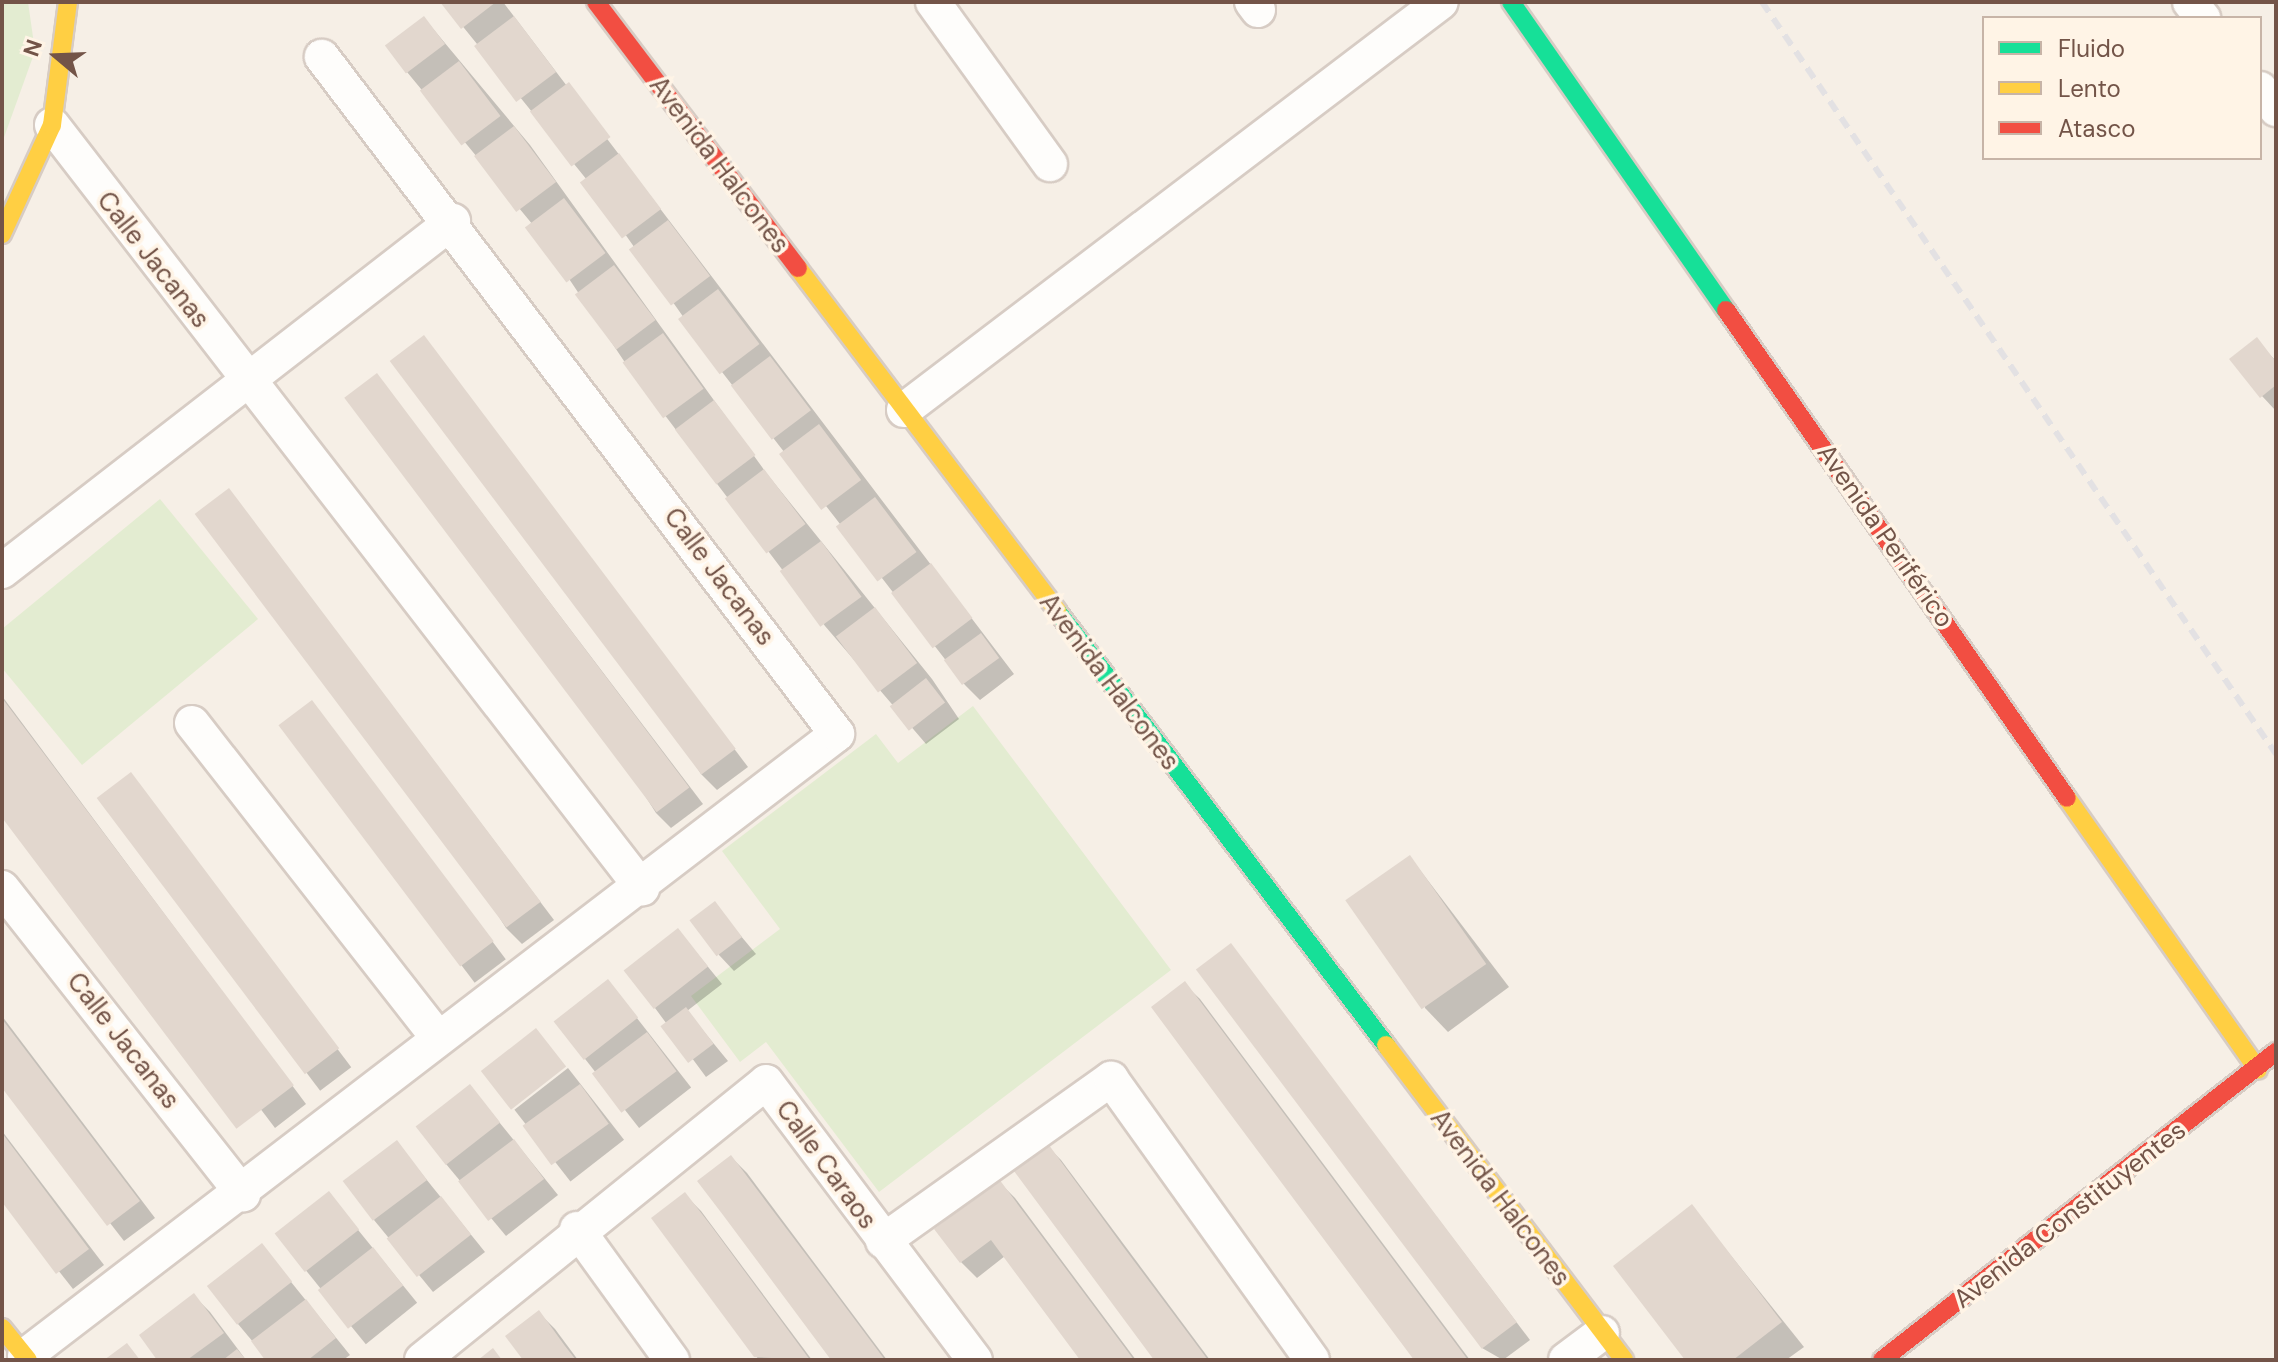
<!DOCTYPE html>
<html>
<head>
<meta charset="utf-8">
<style>
  body { margin:0 }
  #map { position:relative; width:2278px; height:1362px; overflow:hidden; background:#f6efe6; font-family:"DM Sans",sans-serif }
  div>[style] { position:absolute }
  [style*='--x'] { left:calc(var(--x)*1px); top:calc(var(--y)*1px); width:calc(var(--w)*1px); rotate:calc(var(--a)*1deg) }
  .green>* { inset:0; background:#e3ecd1 }
  .shadow>* { inset:0; background:#0003; transform-origin:0 0 }
  .building>* { inset:0; background:#e2d7ce; transform-origin:0 0 }
  .roads { filter:drop-shadow(2px 0 #d7ccc4) drop-shadow(-2px 0 #d7ccc4) drop-shadow(0 2px #d7ccc4) drop-shadow(0 -2px #d7ccc4) }
  .street>* { height:34px; margin:-17px; padding:0 17px; transform-origin:17px; border-radius:17px; background:#fefdfb }
  .fast>* { height:18px; margin:-9px; padding:0 9px; transform-origin:9px; border-radius:9px; background:#16e098 }
  .slow>* { height:18px; margin:-9px; padding:0 9px; transform-origin:9px; border-radius:9px; background:#ffcf43 }
  .jam>* { height:18px; margin:-9px; padding:0 9px; transform-origin:9px; border-radius:9px; background:#f24e42 }
  .rail>* { height:6px; margin-top:-3px; transform-origin:0; background:repeating-linear-gradient(90deg,#e3e1e3 0 12px,transparent 0 20px) }
  span { translate:-50% -50%; white-space:nowrap; text-align:center; line-height:1.15; -webkit-text-stroke:7px #fff4e6; paint-order:stroke }
  .street-label { font-size:26px; color:#735448 }
  .frame { position:absolute; inset:0; border:4px solid #735448; pointer-events:none }
  .legend { position:absolute; left:1982px; top:16px; width:280px; height:144px; box-sizing:border-box; background:#fff4e6; border:2px solid #c7b4a7; margin:0; padding:10px 14px; list-style:none; font-size:24px; color:#735448 }
  .legend li { display:flex; align-items:center; gap:16px; height:40px }
  .legend b { width:40px; border:2px solid #c7b4a7 }
  .north { position:absolute; left:16px; top:16px; width:80px; height:80px; -webkit-text-stroke:6px #fff4e6; paint-order:stroke; rotate:289deg; font-size:22px; font-weight:700; line-height:32px; text-align:center; color:#735448 }
  .north::after { content:''; display:block; margin:auto; width:28px; height:36px; background:#735448; clip-path:polygon(50% 0,100% 100%,50% 72%,0 100%) }
</style>
</head>
<body>
<div id="map">
  <div class="green">
    <i style="clip-path:polygon(2px 2px,28px 2px,35px 51px,2px 143px)"></i>
    <i style="clip-path:polygon(160px 499px,258px 619px,82px 765px,2px 668px,2px 629px)"></i>
    <i style="clip-path:polygon(973px 706px,1171px 970px,879px 1192px,766px 1042px,740px 1062px,691px 996px,780px 929px,722px 851px,876px 734px,898px 763px)"></i>
  </div>
  <div class="shadow">
    <i style="clip-path:polygon(443px 2px,503px 2px,1014px 674px,980px 700px,965px 685px,722px 372px,587px 180px)"></i>
    <i style="clip-path:polygon(424px 18px,530px 145px,767px 474px,932px 679px,959px 719px,926px 744px,825px 626px,626px 364px,533px 225px,407px 72px)"></i>
    <i style="clip-path:polygon(423px 337px,748px 767px,717px 790px,701px 774px)"></i>
    <i style="clip-path:polygon(2256px 340px,2276px 361px,2276px 411px,2262px 396px)"></i>
    <i style="clip-path:polygon(377px 375px,703px 804px,671px 828px,656px 813px)"></i>
    <i style="clip-path:polygon(229px 490px,554px 920px,522px 944px,506px 928px)"></i>
    <i style="clip-path:polygon(2px 696px,306px 1104px,275px 1128px,2px 767px)"></i>
    <i style="left:312px;top:702px;width:322px;height:39px;rotate:53deg"></i>
    <i style="left:131px;top:775px;width:366px;height:39px;rotate:53deg"></i>
    <i style="clip-path:polygon(1410px 857px,1509px 987px,1448px 1032px,1425px 1008px)"></i>
    <i style="clip-path:polygon(714px 904px,756px 954px,734px 971px,719px 955px)"></i>
    <i style="clip-path:polygon(678px 930px,722px 984px,687px 1011px,728px 1061px,706px 1077px,655px 1008px)"></i>
    <i style="clip-path:polygon(1231px 946px,1530px 1340px,1503px 1360px,1482px 1348px)"></i>
    <i style="left:608px;top:981px;width:135px;height:66px;rotate:52deg"></i>
    <i style="clip-path:polygon(1184px 984px,1200px 999px,1470px 1360px,1417px 1360px)"></i>
    <i style="clip-path:polygon(2px 1016px,155px 1218px,124px 1241px,2px 1084px)"></i>
    <i style="left:568px;top:1068px;width:91px;height:68px;rotate:52deg"></i>
    <i style="clip-path:polygon(470px 1086px,558px 1195px,506px 1236px,446px 1164px)"></i>
    <i style="clip-path:polygon(2px 1131px,104px 1265px,73px 1289px,2px 1199px)"></i>
    <i style="clip-path:polygon(397px 1143px,485px 1252px,433px 1292px,374px 1220px)"></i>
    <i style="clip-path:polygon(1045px 1144px,1061px 1160px,1210px 1360px,1157px 1360px)"></i>
    <i style="clip-path:polygon(731px 1157px,747px 1173px,887px 1360px,834px 1360px)"></i>
    <i style="clip-path:polygon(999px 1182px,1015px 1198px,1136px 1360px,1083px 1360px,1005px 1256px,977px 1278px,961px 1262px)"></i>
    <i style="left:329px;top:1194px;width:140px;height:66px;rotate:51deg"></i>
    <i style="clip-path:polygon(685px 1195px,701px 1211px,812px 1360px,759px 1360px,654px 1219px)"></i>
    <i style="clip-path:polygon(1692px 1207px,1804px 1347px,1786px 1360px,1687px 1360px)"></i>
    <i style="clip-path:polygon(262px 1246px,350px 1355px,343px 1360px,268px 1360px,238px 1324px)"></i>
    <i style="clip-path:polygon(194px 1296px,210px 1312px,246px 1360px,160px 1360px)"></i>
    <i style="clip-path:polygon(539px 1313px,555px 1329px,578px 1360px,525px 1360px)"></i>
  </div>
  <div class="building">
    <i style="clip-path:polygon(440px 2px,496px 2px,461px 29px)"></i>
    <i style="left:424px;top:16px;width:35px;height:49px;rotate:53deg"></i>
    <i style="left:514px;top:16px;width:70px;height:50px;rotate:53deg"></i>
    <i style="left:459px;top:61px;width:69px;height:49px;rotate:53deg"></i>
    <i style="left:569px;top:82px;width:69px;height:49px;rotate:53deg"></i>
    <i style="left:514px;top:126px;width:70px;height:50px;rotate:53deg"></i>
    <i style="left:619px;top:153px;width:70px;height:49px;rotate:53deg"></i>
    <i style="left:564px;top:198px;width:69px;height:49px;rotate:53deg"></i>
    <i style="left:668px;top:220px;width:70px;height:49px;rotate:53deg"></i>
    <i style="left:614px;top:265px;width:69px;height:49px;rotate:53deg"></i>
    <i style="left:718px;top:289px;width:69px;height:50px;rotate:53deg"></i>
    <i style="left:663px;top:333px;width:69px;height:50px;rotate:54deg"></i>
    <i style="left:424px;top:335px;width:518px;height:43px;rotate:53deg"></i>
    <i style="clip-path:polygon(2257px 337px,2276px 362px,2276px 385px,2260px 398px,2229px 359px)"></i>
    <i style="left:770px;top:356px;width:68px;height:49px;rotate:53deg"></i>
    <i style="left:377px;top:373px;width:519px;height:41px;rotate:53deg"></i>
    <i style="left:714px;top:400px;width:69px;height:49px;rotate:53deg"></i>
    <i style="left:819px;top:424px;width:70px;height:50px;rotate:53deg"></i>
    <i style="left:764px;top:469px;width:69px;height:49px;rotate:53deg"></i>
    <i style="left:229px;top:488px;width:518px;height:43px;rotate:53deg"></i>
    <i style="left:875px;top:497px;width:69px;height:49px;rotate:53deg"></i>
    <i style="left:821px;top:541px;width:69px;height:51px;rotate:54deg"></i>
    <i style="left:931px;top:563px;width:69px;height:50px;rotate:53deg"></i>
    <i style="left:875px;top:607px;width:70px;height:49px;rotate:53deg"></i>
    <i style="left:981px;top:633px;width:31px;height:46px;rotate:54deg"></i>
    <i style="left:926px;top:678px;width:31px;height:46px;rotate:52deg"></i>
    <i style="left:2px;top:698px;width:485px;height:72px;rotate:53deg"></i>
    <i style="left:312px;top:700px;width:302px;height:42px;rotate:53deg"></i>
    <i style="left:131px;top:772px;width:346px;height:43px;rotate:53deg"></i>
    <i style="left:1410px;top:855px;width:133px;height:79px;rotate:55deg"></i>
    <i style="left:715px;top:901px;width:45px;height:32px;rotate:53deg"></i>
    <i style="left:678px;top:928px;width:49px;height:69px;rotate:52deg"></i>
    <i style="left:1231px;top:943px;width:475px;height:44px;rotate:53deg"></i>
    <i style="left:608px;top:979px;width:49px;height:69px;rotate:52deg"></i>
    <i style="clip-path:polygon(1185px 981px,1288px 1119px,1468px 1360px,1414px 1360px,1228px 1111px,1151px 1007px)"></i>
    <i style="left:686px;top:1007px;width:46px;height:32px;rotate:53deg"></i>
    <i style="clip-path:polygon(2px 1019px,140px 1201px,107px 1226px,2px 1088px)"></i>
    <i style="left:536px;top:1028px;width:49px;height:70px;rotate:52deg"></i>
    <i style="left:647px;top:1032px;width:49px;height:69px;rotate:53deg"></i>
    <i style="left:470px;top:1084px;width:49px;height:69px;rotate:52deg"></i>
    <i style="left:580px;top:1084px;width:49px;height:71px;rotate:54deg"></i>
    <i style="clip-path:polygon(2px 1133px,89px 1249px,56px 1274px,2px 1202px)"></i>
    <i style="left:514px;top:1139px;width:50px;height:70px;rotate:53deg"></i>
    <i style="left:397px;top:1140px;width:50px;height:68px;rotate:53deg"></i>
    <i style="clip-path:polygon(1046px 1141px,1122px 1245px,1208px 1360px,1154px 1360px,1011px 1167px)"></i>
    <i style="clip-path:polygon(731px 1155px,835px 1293px,885px 1360px,831px 1360px,723px 1215px,697px 1181px)"></i>
    <i style="clip-path:polygon(999px 1179px,1025px 1214px,1134px 1360px,1080px 1360px,991px 1240px,960px 1263px,934px 1229px)"></i>
    <i style="left:329px;top:1191px;width:49px;height:69px;rotate:52deg"></i>
    <i style="clip-path:polygon(685px 1192px,712px 1227px,810px 1360px,754px 1357px,651px 1218px)"></i>
    <i style="left:441px;top:1196px;width:49px;height:69px;rotate:52deg"></i>
    <i style="clip-path:polygon(1692px 1204px,1782px 1322px,1733px 1360px,1685px 1360px,1613px 1266px)"></i>
    <i style="left:262px;top:1243px;width:49px;height:70px;rotate:52deg"></i>
    <i style="left:373px;top:1247px;width:49px;height:70px;rotate:52deg"></i>
    <i style="clip-path:polygon(194px 1293px,224px 1333px,187px 1360px,157px 1360px,139px 1335px)"></i>
    <i style="clip-path:polygon(306px 1299px,336px 1338px,308px 1360px,265px 1360px,251px 1341px)"></i>
    <i style="clip-path:polygon(539px 1310px,565px 1346px,576px 1360px,523px 1360px,505px 1336px)"></i>
    <i style="clip-path:polygon(127px 1343px,140px 1360px,104px 1360px)"></i>
    <i style="clip-path:polygon(493px 1348px,502px 1360px,478px 1360px)"></i>
    <i style="clip-path:polygon(237px 1349px,246px 1360px,223px 1360px)"></i>
  </div>
  <div class="roads">
    <div class="street">
      <i style="--x:933;--y:2;--w:200;--a:54.2"></i>
      <i style="--x:1252;--y:2;--w:10;--a:53"></i>
      <i style="--x:2190;--y:2;--w:21;--a:51"></i>
      <i style="--x:2260;--y:89;--w:26;--a:51"></i>
      <i style="--x:52;--y:125;--w:965;--a:52.29"></i>
      <i style="--x:904;--y:410;--w:674;--a:-37.23"></i>
      <i style="--x:2;--y:571;--w:571;--a:-37.81"></i>
      <i style="--x:192;--y:723;--w:398;--a:52"></i>
      <i style="--x:2;--y:888;--w:390;--a:51.8"></i>
      <i style="--x:577;--y:1229;--w:162;--a:54.1"></i>
      <i style="--x:883;--y:1241;--w:280;--a:-35.4"></i>
      <i style="--x:1111;--y:1079;--w:345;--a:54.4"></i>
      <i style="--x:25;--y:1356;--w:1023;--a:-37.45"></i>
      <i style="--x:837;--y:734;--w:851;--a:-127.26"></i>
      <i style="--x:422;--y:1360;--w:442;--a:-38.9"></i>
      <i style="--x:766;--y:1082;--w:348;--a:53.1"></i>
      <i style="--x:1566;--y:1360;--w:45;--a:-36.9"></i>
    </div>
    <div class="fast">
      <i style="--x:1511;--y:2;--w:376;--a:55.1"></i>
      <i style="--x:1057;--y:611;--w:545;--a:52.84"></i>
    </div>
    <div class="slow">
      <i style="--x:2;--y:234;--w:120;--a:-65.4"></i>
      <i style="--x:52;--y:125;--w:124;--a:-82.6"></i>
      <i style="--x:798;--y:268;--w:430;--a:52.9"></i>
      <i style="--x:2067;--y:798;--w:332;--a:54.9"></i>
      <i style="--x:1386;--y:1045;--w:395;--a:52.9"></i>
      <i style="--x:2;--y:1328;--w:41;--a:50.9"></i>
    </div>
    <div class="jam">
      <i style="--x:596;--y:2;--w:334;--a:52.8"></i>
      <i style="--x:1726;--y:310;--w:595;--a:55.06"></i>
      <i style="--x:1882;--y:1360;--w:500;--a:-38.02"></i>
    </div>
  </div>
  <div class="rail">
    <i style="--x:1762;--y:2;--w:911;--a:55.65"></i>
  </div>
  <div class="street-label">
    <span style="left:719px;top:165px;rotate:53deg">Avenida Halcones</span>
    <span style="left:153px;top:260px;rotate:52deg">Calle Jacanas</span>
    <span style="left:1885px;top:536px;rotate:55deg">Avenida Periférico</span>
    <span style="left:719px;top:577px;rotate:53deg">Calle Jacanas</span>
    <span style="left:1109px;top:682px;rotate:53deg">Avenida Halcones</span>
    <span style="left:123px;top:1041px;rotate:52deg">Calle Jacanas</span>
    <span style="left:826px;top:1165px;rotate:54deg">Calle Caraos</span>
    <span style="left:1500px;top:1198px;rotate:53deg">Avenida Halcones</span>
    <span style="left:2070px;top:1215px;rotate:-38deg">Avenida Constituyentes</span>
  </div>
  <div class="frame"></div>
  <ul class="legend">
  <li><b style="height:10px;background:#16e098"></b>Fluido</li>
  <li><b style="height:10px;background:#ffcf43"></b>Lento</li>
  <li><b style="height:10px;background:#f24e42"></b>Atasco</li>
  </ul>
  <div class="north">N</div>
</div>
</body>
</html>
